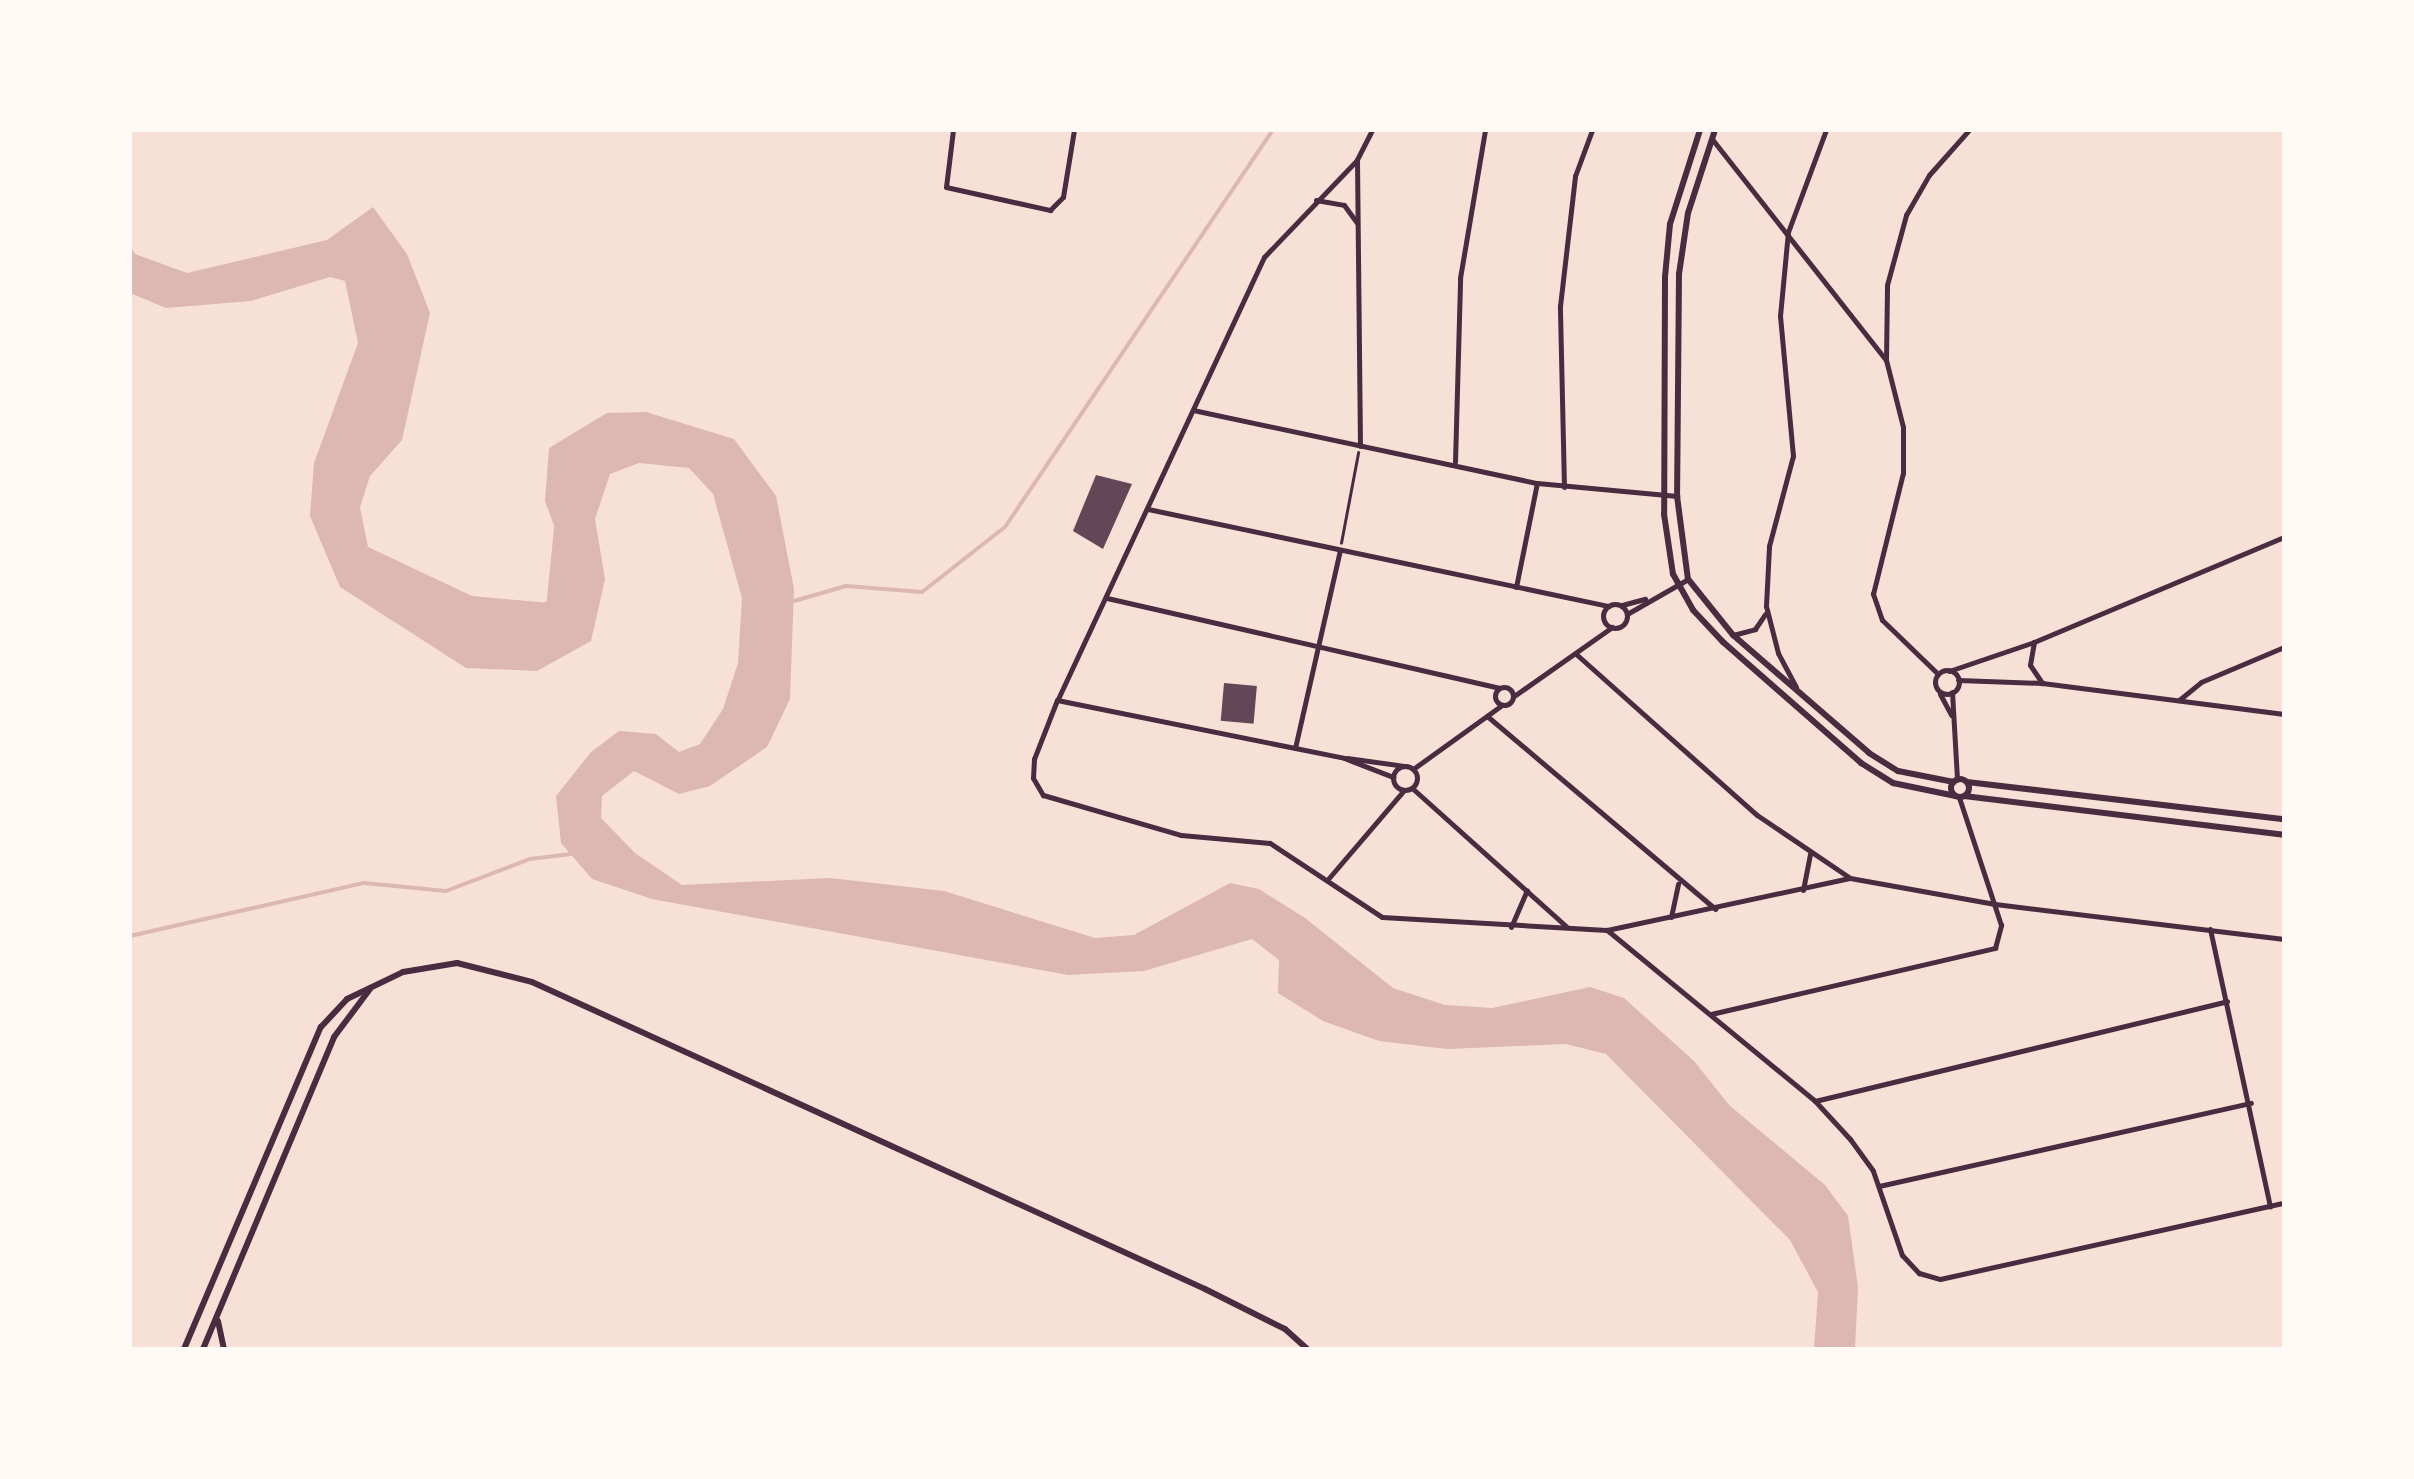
<!DOCTYPE html>
<html>
<head>
<meta charset="utf-8">
<style>
  body { margin:0 }
  #map { position:relative; width:2414px; height:1479px; overflow:hidden; background:#f7e1d7; font-family:Figtree,sans-serif }
  div>[style] { position:absolute }
  [style*='--x'] { left:calc(var(--x)*1px); top:calc(var(--y)*1px); width:calc(var(--w)*1px); rotate:calc(var(--a)*1deg) }
  .water>* { inset:0; background:#dcb8b0 }
  .stream>* { height:4px; margin:-2px; padding:0 2px; transform-origin:2px; border-radius:2px; background:#dcb8b0 }
  .river>* { height:20px; margin:-10px; padding:0 10px; transform-origin:10px; border-radius:10px; background:#dcb8b0 }
  .building>* { inset:0; background:#644757; transform-origin:0 0 }
  .path>* { height:2.5px; margin:-1.25px; padding:0 1.25px; transform-origin:1.25px; border-radius:1.25px; background:#4a2c40 }
  .minor>* { height:5px; margin:-2.5px; padding:0 2.5px; transform-origin:2.5px; border-radius:2.5px; background:#4a2c40 }
  .minor>.ring { margin:-2.5px; padding:0; box-sizing:content-box; background:none; border:5px solid #4a2c40; border-radius:50% }
  .tertiary>* { height:6px; margin:-3px; padding:0 3px; transform-origin:3px; border-radius:3px; background:#4a2c40 }
  .tertiary>.ring { margin:-3px; padding:0; box-sizing:content-box; background:none; border:6px solid #4a2c40; border-radius:50% }
  span { translate:-50% -50%; white-space:nowrap; text-align:center; line-height:1.15; -webkit-text-stroke:8px #fffaf5; paint-order:stroke }
  .frame { position:absolute; inset:0; border:132px solid #fffaf5; pointer-events:none }
</style>
</head>
<body>
<div id="map">
  <div class="water">
    <i style="clip-path:polygon(373px 207px,407px 254px,430px 313px,402px 440px,370px 476px,360px 507px,368px 547px,472px 596px,549px 603px,568px 582px,567px 561px,545px 501px,549px 448px,607px 413px,646px 412px,734px 439px,776px 496px,794px 589px,790px 699px,767px 747px,710px 786px,679px 794px,634px 771px,602px 796px,601px 818px,635px 853px,682px 885px,830px 878px,944px 891px,1095px 938px,1134px 935px,1230px 883px,1259px 889px,1305px 918px,1393px 988px,1445px 1005px,1492px 1008px,1590px 987px,1624px 998px,1694px 1061px,1729px 1105px,1825px 1185px,1848px 1216px,1858px 1287px,1855px 1349px,1814px 1349px,1818px 1292px,1790px 1240px,1606px 1054px,1566px 1044px,1447px 1049px,1379px 1041px,1323px 1021px,1278px 993px,1279px 960px,1252px 939px,1144px 971px,1068px 975px,652px 899px,592px 879px,561px 843px,556px 796px,591px 752px,619px 731px,656px 734px,679px 752px,700px 744px,723px 709px,738px 663px,742px 598px,713px 494px,689px 468px,639px 463px,610px 474px,595px 519px,605px 579px,591px 641px,537px 671px,466px 668px,340px 587px,310px 516px,314px 463px,358px 343px,345px 281px,330px 277px,251px 301px,166px 308px,130px 293px,130px 246px,135px 254px,187px 273px,327px 240px)"></i>
  </div>
  <div class="stream">
    <i style="--x:794;--y:601;--w:54;--a:-16.1"></i>
    <i style="--x:846;--y:586;--w:76;--a:4.5"></i>
    <i style="--x:922;--y:592;--w:105;--a:-38.1"></i>
    <i style="--x:1005;--y:527;--w:479;--a:-56"></i>
    <i style="--x:130;--y:936;--w:240;--a:-12.8"></i>
    <i style="--x:364;--y:883;--w:82;--a:5.6"></i>
    <i style="--x:446;--y:891;--w:90;--a:-20.9"></i>
    <i style="--x:530;--y:859;--w:41;--a:-7"></i>
  </div>
  <div class="river">
    <i style="--x:546;--y:613;--w:11;--a:-27"></i>
    <i style="--x:556;--y:608;--w:79;--a:-84.2"></i>
  </div>
  <div class="building">
    <i style="clip-path:polygon(1096px 475px,1132px 484px,1103px 549px,1073px 531px)"></i>
    <i style="left:1224px;top:683px;width:33px;height:38px;rotate:5deg"></i>
  </div>
  <div class="path">
    <i style="--x:1341;--y:543;--w:92;--a:-79.3"></i>
  </div>
  <div class="minor">
    <i style="--x:953;--y:130;--w:57;--a:97"></i>
    <i style="--x:946;--y:187;--w:107;--a:12.5"></i>
    <i style="--x:1050;--y:210;--w:18;--a:-45"></i>
    <i style="--x:1063;--y:197;--w:68;--a:-80.7"></i>
    <i style="--x:1372;--y:130;--w:34;--a:117"></i>
    <i style="--x:1357;--y:160;--w:134;--a:133.8"></i>
    <i style="--x:1264;--y:257;--w:489;--a:115"></i>
    <i style="--x:1057;--y:700;--w:63;--a:111.3"></i>
    <i style="--x:1034;--y:759;--w:19;--a:93"></i>
    <i style="--x:1033;--y:778;--w:20;--a:60"></i>
    <i style="--x:1043;--y:795;--w:144;--a:16.2"></i>
    <i style="--x:1181;--y:835;--w:89;--a:5.1"></i>
    <i style="--x:1270;--y:843;--w:134;--a:33.5"></i>
    <i style="--x:1382;--y:917;--w:225;--a:3.3"></i>
    <i style="--x:1607;--y:930;--w:269;--a:39.4"></i>
    <i style="--x:1815;--y:1101;--w:52;--a:47.4"></i>
    <i style="--x:1850;--y:1139;--w:39;--a:54"></i>
    <i style="--x:1873;--y:1171;--w:89;--a:71"></i>
    <i style="--x:1902;--y:1255;--w:25;--a:47"></i>
    <i style="--x:1919;--y:1273;--w:22;--a:16"></i>
    <i style="--x:1940;--y:1279;--w:352;--a:-12.5"></i>
    <i style="--x:1712;--y:139;--w:281;--a:51.8"></i>
    <i style="--x:1357;--y:160;--w:286;--a:89.4"></i>
    <i style="--x:1316;--y:200;--w:28;--a:10"></i>
    <i style="--x:1344;--y:205;--w:22;--a:54"></i>
    <i style="--x:1193;--y:410;--w:352;--a:12"></i>
    <i style="--x:1537;--y:483;--w:141;--a:5.3"></i>
    <i style="--x:1455;--y:462;--w:184;--a:-88.4"></i>
    <i style="--x:1460;--y:278;--w:150;--a:-80.4"></i>
    <i style="--x:1564;--y:487;--w:181;--a:-91.3"></i>
    <i style="--x:1560;--y:306;--w:131;--a:-83.4"></i>
    <i style="--x:1575;--y:176;--w:49;--a:-69.7"></i>
    <i style="--x:1148;--y:509;--w:471;--a:11.9"></i>
    <i style="--x:1516;--y:587;--w:106;--a:-78.6"></i>
    <i style="--x:1107;--y:598;--w:402;--a:12.9"></i>
    <i class="ring" style="left:1603px;top:604px;width:19px;height:19px"></i>
    <i style="--x:1622;--y:605;--w:24;--a:-15"></i>
    <i style="--x:1627;--y:614;--w:70;--a:-29.8"></i>
    <i style="--x:1733;--y:635;--w:23;--a:-15"></i>
    <i style="--x:1755;--y:629;--w:18;--a:-56"></i>
    <i style="--x:2034;--y:642;--w:23;--a:100"></i>
    <i style="--x:2030;--y:665;--w:22;--a:56"></i>
    <i style="--x:1576;--y:654;--w:242;--a:41.7"></i>
    <i style="--x:1757;--y:815;--w:112;--a:34.1"></i>
    <i style="--x:1850;--y:878;--w:147;--a:10.2"></i>
    <i style="--x:1995;--y:904;--w:291;--a:6.9"></i>
    <i class="ring" style="left:1935px;top:670px;width:19px;height:19px"></i>
    <i style="--x:1949;--y:671;--w:90;--a:-18.8"></i>
    <i style="--x:2034;--y:642;--w:271;--a:-22.8"></i>
    <i style="--x:1938;--y:674;--w:78;--a:-136"></i>
    <i style="--x:1882;--y:620;--w:28;--a:-109"></i>
    <i style="--x:1873;--y:594;--w:125;--a:-76.1"></i>
    <i style="--x:1903;--y:473;--w:46;--a:-90"></i>
    <i style="--x:1903;--y:427;--w:69;--a:-104.2"></i>
    <i style="--x:1886;--y:360;--w:75;--a:-89.2"></i>
    <i style="--x:1887;--y:285;--w:73;--a:-74.8"></i>
    <i style="--x:1906;--y:215;--w:46;--a:-60.1"></i>
    <i style="--x:1929;--y:175;--w:60;--a:-48.4"></i>
    <i style="--x:1958;--y:680;--w:84;--a:2"></i>
    <i style="--x:2042;--y:683;--w:244;--a:7.3"></i>
    <i class="ring" style="left:1495px;top:687px;width:13px;height:13px"></i>
    <i style="--x:1796;--y:687;--w:38;--a:-118"></i>
    <i style="--x:1778;--y:653;--w:49;--a:-104.3"></i>
    <i style="--x:1766;--y:606;--w:60;--a:-87.1"></i>
    <i style="--x:1769;--y:546;--w:93;--a:-75.1"></i>
    <i style="--x:1793;--y:456;--w:141;--a:-95.3"></i>
    <i style="--x:1780;--y:316;--w:84;--a:-84.6"></i>
    <i style="--x:1788;--y:232;--w:109;--a:-69.6"></i>
    <i style="--x:1952;--y:692;--w:88;--a:86.7"></i>
    <i style="--x:1940;--y:694;--w:24;--a:62"></i>
    <i style="--x:1514;--y:696;--w:120;--a:-35.1"></i>
    <i style="--x:1057;--y:700;--w:293;--a:11.4"></i>
    <i style="--x:1344;--y:758;--w:53;--a:21.2"></i>
    <i style="--x:2179;--y:700;--w:28;--a:-39"></i>
    <i style="--x:2201;--y:682;--w:90;--a:-22.9"></i>
    <i style="--x:1487;--y:716;--w:299;--a:40.2"></i>
    <i style="--x:1295;--y:748;--w:203;--a:-77.2"></i>
    <i style="--x:1347;--y:758;--w:59;--a:7.9"></i>
    <i class="ring" style="left:1393px;top:766px;width:19px;height:19px"></i>
    <i style="--x:1413;--y:769;--w:110;--a:-35.7"></i>
    <i style="--x:1412;--y:788;--w:207;--a:41.9"></i>
    <i style="--x:1328;--y:879;--w:117;--a:-49.5"></i>
    <i style="--x:1803;--y:890;--w:37;--a:-79"></i>
    <i style="--x:1671;--y:917;--w:34;--a:-78"></i>
    <i style="--x:1511;--y:927;--w:40;--a:-66.6"></i>
    <i style="--x:2210;--y:929;--w:284;--a:77.8"></i>
    <i style="--x:1607;--y:930;--w:248;--a:-12.1"></i>
    <i style="--x:1711;--y:1014;--w:292;--a:-13.1"></i>
    <i style="--x:1995;--y:948;--w:24;--a:-75"></i>
    <i style="--x:2001;--y:925;--w:135;--a:-108.2"></i>
    <i style="--x:1815;--y:1101;--w:424;--a:-13.6"></i>
    <i style="--x:1879;--y:1186;--w:381;--a:-12.6"></i>
  </div>
  <div class="tertiary">
    <i style="--x:1700;--y:130;--w:99;--a:107.7"></i>
    <i style="--x:1670;--y:224;--w:53;--a:95.4"></i>
    <i style="--x:1665;--y:277;--w:237;--a:90.2"></i>
    <i style="--x:1664;--y:514;--w:61;--a:81.5"></i>
    <i style="--x:1673;--y:574;--w:41;--a:60.9"></i>
    <i style="--x:1693;--y:610;--w:44;--a:46.8"></i>
    <i style="--x:1723;--y:642;--w:184;--a:41.2"></i>
    <i style="--x:1861;--y:763;--w:38;--a:32"></i>
    <i style="--x:1893;--y:783;--w:64;--a:11.7"></i>
    <i style="--x:1715;--y:130;--w:87;--a:108"></i>
    <i style="--x:1688;--y:213;--w:62;--a:98.4"></i>
    <i style="--x:1679;--y:274;--w:222;--a:90.5"></i>
    <i style="--x:1677;--y:496;--w:84;--a:82.5"></i>
    <i style="--x:1688;--y:579;--w:72;--a:51.2"></i>
    <i style="--x:1733;--y:635;--w:180;--a:40.9"></i>
    <i style="--x:1869;--y:753;--w:34;--a:32"></i>
    <i style="--x:1898;--y:771;--w:57;--a:11.1"></i>
    <i class="ring" style="left:1951px;top:779px;width:12px;height:12px"></i>
    <i style="--x:1967;--y:782;--w:319;--a:6.7"></i>
    <i style="--x:1964;--y:796;--w:322;--a:6.9"></i>
    <i style="--x:218;--y:1321;--w:29;--a:78"></i>
    <i style="--x:184;--y:1349;--w:350;--a:-67"></i>
    <i style="--x:321;--y:1027;--w:38;--a:-47"></i>
    <i style="--x:347;--y:999;--w:62;--a:-25.7"></i>
    <i style="--x:403;--y:972;--w:55;--a:-9.5"></i>
    <i style="--x:457;--y:963;--w:77;--a:14.2"></i>
    <i style="--x:532;--y:982;--w:740;--a:24.52"></i>
    <i style="--x:1205;--y:1289;--w:89;--a:26.6"></i>
    <i style="--x:1285;--y:1329;--w:30;--a:42"></i>
    <i style="--x:203;--y:1349;--w:338;--a:-67.2"></i>
    <i style="--x:334;--y:1037;--w:60;--a:-53.1"></i>
  </div>
  <div class="frame"></div>
</div>
</body>
</html>
